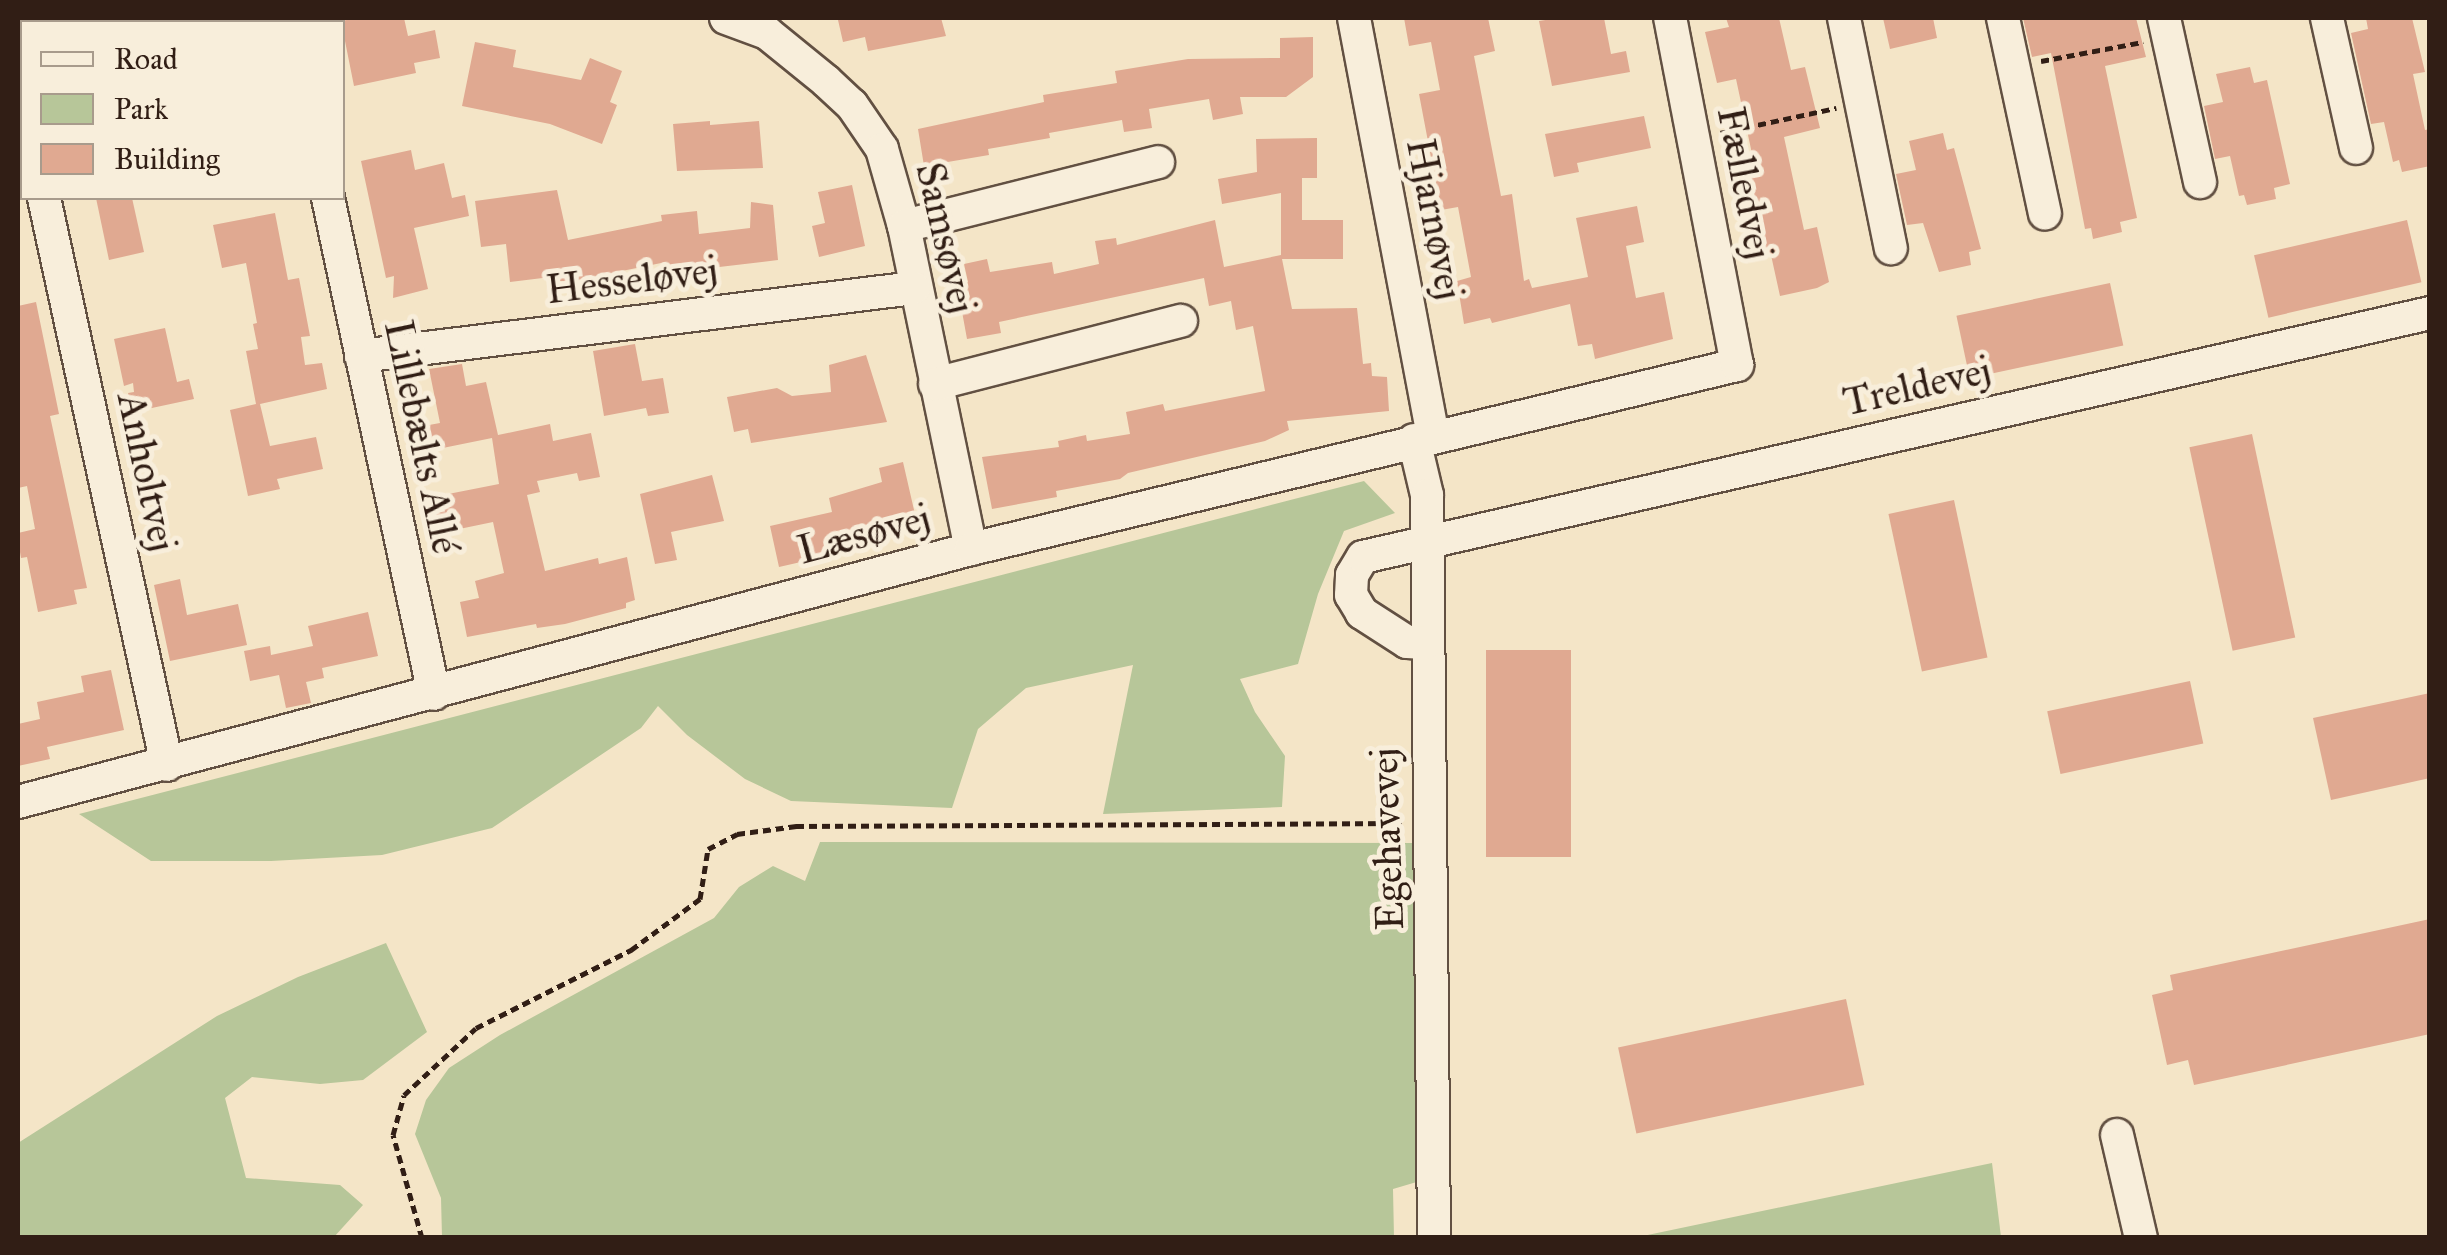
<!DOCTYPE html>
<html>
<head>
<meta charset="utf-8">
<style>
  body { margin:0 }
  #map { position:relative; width:2447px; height:1255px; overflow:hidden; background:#f4e5c7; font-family:"IM FELL Great Primer",serif }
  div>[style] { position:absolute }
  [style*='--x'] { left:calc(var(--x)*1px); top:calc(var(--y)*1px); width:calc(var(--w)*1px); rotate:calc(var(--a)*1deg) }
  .green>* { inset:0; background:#b7c699 }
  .building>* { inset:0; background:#e0a991; transform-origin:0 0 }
  .path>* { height:5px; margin-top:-2.5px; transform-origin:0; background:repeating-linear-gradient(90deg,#311e15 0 8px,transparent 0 13px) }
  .roads { filter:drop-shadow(2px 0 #625042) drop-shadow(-2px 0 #625042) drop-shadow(0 2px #625042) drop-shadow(0 -2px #625042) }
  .minor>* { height:32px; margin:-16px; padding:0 16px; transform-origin:16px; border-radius:16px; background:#f8eedb }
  span { translate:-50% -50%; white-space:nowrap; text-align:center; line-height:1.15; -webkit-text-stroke:10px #f8eedb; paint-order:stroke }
  .street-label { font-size:40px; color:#311e15 }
  .frame { position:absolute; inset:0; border:20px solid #311e15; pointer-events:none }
  .legend { position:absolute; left:20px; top:20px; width:325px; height:180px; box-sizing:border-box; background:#f8eedb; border:2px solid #a89b8c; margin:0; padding:12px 18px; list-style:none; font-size:30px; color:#311e15 }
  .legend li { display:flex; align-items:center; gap:20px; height:50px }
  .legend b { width:50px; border:2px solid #a89b8c }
</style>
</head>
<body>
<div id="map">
  <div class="green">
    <i style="clip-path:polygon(1364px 481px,1395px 513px,1344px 531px,1318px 594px,1298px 664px,1240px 679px,1255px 712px,1285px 756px,1282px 807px,1103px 814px,1133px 665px,1026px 688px,978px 729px,952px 808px,791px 801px,745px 779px,687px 735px,658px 706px,641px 728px,492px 828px,382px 855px,271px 861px,151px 861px,79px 814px)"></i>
    <i style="clip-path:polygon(820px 842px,1413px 843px,1420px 1181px,1393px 1189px,1394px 1237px,442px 1237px,441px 1198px,415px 1134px,426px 1100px,449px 1068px,500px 1035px,714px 918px,739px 887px,773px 866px,805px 881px)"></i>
    <i style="clip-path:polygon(386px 943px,427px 1032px,363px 1080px,320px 1084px,252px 1077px,225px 1098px,246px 1178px,340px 1185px,363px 1205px,334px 1237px,18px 1237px,18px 1143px,217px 1016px,298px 977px)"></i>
    <i style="clip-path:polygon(1992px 1163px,2001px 1237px,1638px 1237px)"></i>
  </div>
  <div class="building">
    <i style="clip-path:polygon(358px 18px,404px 18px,408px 36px,435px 30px,440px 58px,414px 63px,416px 73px,354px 86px,341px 21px)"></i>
    <i style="clip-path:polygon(851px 18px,941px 18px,946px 36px,868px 51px,865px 37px,843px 42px,838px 20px)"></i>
    <i style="clip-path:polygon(1404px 18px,1488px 18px,1495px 51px,1474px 56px,1501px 196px,1512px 194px,1524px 281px,1529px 279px,1532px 288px,1588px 277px,1576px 218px,1637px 206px,1644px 242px,1626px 246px,1636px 298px,1664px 292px,1673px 339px,1595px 359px,1592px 344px,1578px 346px,1570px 304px,1492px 323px,1490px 318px,1464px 324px,1457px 281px,1471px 277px,1458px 207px,1441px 210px,1419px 94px,1440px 90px,1431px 42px,1409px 46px)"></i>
    <i style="clip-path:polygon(1558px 18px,1604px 18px,1611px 54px,1626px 51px,1630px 72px,1552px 86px,1539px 21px)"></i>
    <i style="clip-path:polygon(1726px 18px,1779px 18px,1791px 70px,1805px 67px,1820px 128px,1784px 137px,1804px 230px,1817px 227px,1829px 282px,1817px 288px,1780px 296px,1771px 255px,1751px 259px,1732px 168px,1754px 163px,1736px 79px,1717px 83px,1705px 32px,1729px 27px)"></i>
    <i style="clip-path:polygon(1883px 18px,1933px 18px,1937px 38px,1890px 49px)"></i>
    <i style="clip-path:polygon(2023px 18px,2136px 18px,2146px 57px,2105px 66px,2137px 218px,2120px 222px,2122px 232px,2093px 239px,2091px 228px,2085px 229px,2051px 53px,2032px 57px)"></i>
    <i style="clip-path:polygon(2366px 18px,2412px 18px,2425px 72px,2413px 74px,2425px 130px,2430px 129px,2430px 166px,2402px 172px,2399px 160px,2393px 162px,2384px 122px,2371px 124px,2351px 33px,2368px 29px)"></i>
    <i style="clip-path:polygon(1313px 37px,1313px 77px,1286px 97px,1240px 97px,1243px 114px,1213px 120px,1209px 99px,1149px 109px,1152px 128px,1124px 132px,1122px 120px,1049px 133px,1050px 138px,988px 149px,989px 155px,924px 166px,918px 129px,1044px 102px,1043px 95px,1117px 83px,1115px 71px,1188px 59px,1280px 58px,1280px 38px)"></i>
    <i style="clip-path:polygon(475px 42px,516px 50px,513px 67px,581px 80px,590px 58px,622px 71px,610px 102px,617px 105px,602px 144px,550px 124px,462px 106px)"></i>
    <i style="clip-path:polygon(2250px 67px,2254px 83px,2267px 80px,2290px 184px,2274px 188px,2276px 199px,2247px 205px,2244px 195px,2239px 196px,2230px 156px,2215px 159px,2204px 106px,2223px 102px,2216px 74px)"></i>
    <i style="clip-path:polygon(1644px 116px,1651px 148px,1577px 163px,1579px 172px,1554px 177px,1545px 134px)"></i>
    <i style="clip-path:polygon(710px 121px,710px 125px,759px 121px,763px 168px,677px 171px,673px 124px)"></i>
    <i style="clip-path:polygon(1943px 133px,1947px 150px,1954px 148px,1981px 249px,1969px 252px,1971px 265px,1939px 272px,1923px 223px,1907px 225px,1896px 174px,1916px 170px,1909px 141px)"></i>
    <i style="clip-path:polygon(1317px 138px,1317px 178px,1302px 178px,1302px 220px,1343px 220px,1343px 259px,1282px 259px,1292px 309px,1357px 308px,1363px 364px,1371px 363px,1372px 376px,1387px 377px,1389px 411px,1287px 421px,1289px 430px,1265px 441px,1128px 473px,1120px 479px,1056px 491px,1057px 497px,992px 509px,982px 457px,1059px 447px,1058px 441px,1086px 435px,1087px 441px,1130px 434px,1126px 412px,1163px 404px,1165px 411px,1265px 391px,1253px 326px,1236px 330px,1231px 301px,1209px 306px,1204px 278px,999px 322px,1001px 333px,967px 339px,957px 284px,968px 282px,964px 264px,987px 259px,990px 272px,1052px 262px,1054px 274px,1099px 264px,1095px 241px,1116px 238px,1117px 245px,1215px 220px,1224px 267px,1281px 255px,1281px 193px,1222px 204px,1218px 179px,1257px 172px,1256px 139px)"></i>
    <i style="clip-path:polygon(411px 150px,415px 170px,444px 163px,452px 198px,465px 195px,469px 216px,414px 228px,428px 289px,393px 298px,394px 276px,386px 278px,361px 161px)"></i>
    <i style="clip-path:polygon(852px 185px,865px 246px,819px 257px,812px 226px,825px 223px,818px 192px)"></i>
    <i style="clip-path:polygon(557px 190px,568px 240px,662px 221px,661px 215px,697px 211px,699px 234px,750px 228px,751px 202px,773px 205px,778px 260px,668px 273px,666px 262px,573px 281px,560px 281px,559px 276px,510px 282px,506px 244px,481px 247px,475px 201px)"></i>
    <i style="clip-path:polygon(96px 198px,132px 198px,144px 252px,109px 260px)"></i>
    <i style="clip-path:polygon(275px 213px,288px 280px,299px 278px,310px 336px,301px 337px,305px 365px,322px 363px,327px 389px,260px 404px,270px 446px,316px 437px,323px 469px,277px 479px,280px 489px,248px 496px,230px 410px,256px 404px,246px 351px,258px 349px,253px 324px,257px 323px,246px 263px,222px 268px,213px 225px)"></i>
    <i style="left:2407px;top:220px;width:64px;height:157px;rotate:77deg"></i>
    <i style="left:2110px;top:283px;width:64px;height:157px;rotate:78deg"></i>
    <i style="clip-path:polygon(36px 302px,59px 414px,50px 416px,87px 588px,74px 590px,77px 604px,38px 612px,27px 557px,21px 558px,18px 540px,18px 533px,35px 529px,27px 486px,18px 488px,18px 306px)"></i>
    <i style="clip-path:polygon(165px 328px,177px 382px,189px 379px,194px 399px,133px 412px,128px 393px,134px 392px,133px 383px,124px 386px,114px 339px)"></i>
    <i style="clip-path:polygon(635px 344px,642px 381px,663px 378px,669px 413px,648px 416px,646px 408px,604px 416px,593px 351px)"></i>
    <i style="clip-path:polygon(866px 355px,887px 422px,751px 443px,748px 429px,734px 432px,727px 397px,777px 388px,792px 396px,831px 392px,829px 365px)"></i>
    <i style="clip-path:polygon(462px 364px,466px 386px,486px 382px,498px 435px,550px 424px,553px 441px,591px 433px,600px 477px,579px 481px,577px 473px,537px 481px,540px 492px,527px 495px,545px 571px,598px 558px,599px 564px,627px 557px,635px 600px,626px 603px,626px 608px,565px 624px,537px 628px,536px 624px,467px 637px,460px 602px,479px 598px,475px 581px,504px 573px,493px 522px,440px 533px,433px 497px,499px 484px,492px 438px,423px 452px,418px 427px,440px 423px,429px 369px)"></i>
    <i style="left:2252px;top:434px;width:208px;height:64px;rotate:78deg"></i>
    <i style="clip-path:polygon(903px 462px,917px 523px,869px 533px,870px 538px,852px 542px,853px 547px,836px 554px,779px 567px,770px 526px,832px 512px,829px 498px,882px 482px,879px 468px)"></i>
    <i style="clip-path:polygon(712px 475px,724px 521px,671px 532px,677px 560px,655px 564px,640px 494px)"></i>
    <i style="left:1954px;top:500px;width:161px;height:67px;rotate:78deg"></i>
    <i style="clip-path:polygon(180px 579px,187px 615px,238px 604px,247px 645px,170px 661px,154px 585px)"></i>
    <i style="clip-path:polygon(368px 612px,378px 656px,322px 668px,324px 678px,306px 682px,311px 703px,286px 708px,279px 675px,250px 681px,244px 651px,270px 646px,271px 655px,313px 646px,308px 626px)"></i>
    <i style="left:1486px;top:650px;width:85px;height:207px"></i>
    <i style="clip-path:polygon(111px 670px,124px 730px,47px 747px,50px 759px,18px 766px,18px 724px,40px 719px,37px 702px,84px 692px,81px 676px)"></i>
    <i style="left:2190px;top:681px;width:64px;height:146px;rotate:78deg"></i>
    <i style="clip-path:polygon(2430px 693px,2430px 778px,2331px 800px,2313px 718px)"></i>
    <i style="clip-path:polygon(2430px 919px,2430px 1034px,2194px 1085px,2188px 1060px,2167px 1065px,2152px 995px,2173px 990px,2170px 975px)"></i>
    <i style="left:1846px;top:999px;width:88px;height:233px;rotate:78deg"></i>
  </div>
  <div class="path">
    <i style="--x:2041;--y:61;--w:104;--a:-10.6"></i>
    <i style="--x:1720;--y:133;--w:119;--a:-12.2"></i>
    <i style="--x:422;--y:1238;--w:107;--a:-105.7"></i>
    <i style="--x:393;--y:1135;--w:41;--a:-74.6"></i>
    <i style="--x:404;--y:1095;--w:98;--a:-42.9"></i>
    <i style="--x:476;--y:1028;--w:174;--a:-26.7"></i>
    <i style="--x:631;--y:950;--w:86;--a:-36.5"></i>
    <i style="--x:700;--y:899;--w:51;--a:-80.9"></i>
    <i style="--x:708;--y:849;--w:33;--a:-27"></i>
    <i style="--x:737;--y:834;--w:60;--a:-7.7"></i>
    <i style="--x:796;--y:826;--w:608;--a:-0.28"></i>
  </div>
  <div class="roads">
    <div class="minor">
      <i style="--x:726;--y:18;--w:44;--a:20.1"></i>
      <i style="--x:767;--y:33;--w:76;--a:39.1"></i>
      <i style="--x:826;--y:81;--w:35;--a:43"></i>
      <i style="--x:852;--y:105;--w:53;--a:55.7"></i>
      <i style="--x:882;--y:149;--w:80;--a:74.1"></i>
      <i style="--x:904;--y:226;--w:330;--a:78.3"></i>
      <i style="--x:1354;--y:18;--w:425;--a:79.3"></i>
      <i style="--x:1844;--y:18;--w:235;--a:78.5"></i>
      <i style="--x:2003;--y:18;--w:200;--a:77.9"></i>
      <i style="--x:2164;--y:18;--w:168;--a:77.6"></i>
      <i style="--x:2327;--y:18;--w:133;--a:77.4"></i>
      <i style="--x:296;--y:22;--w:4;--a:-90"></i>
      <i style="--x:18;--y:74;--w:23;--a:80"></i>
      <i style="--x:44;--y:198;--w:580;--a:77.76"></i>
      <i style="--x:328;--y:198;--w:507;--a:77.94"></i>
      <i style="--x:904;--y:226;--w:262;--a:-14.1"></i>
      <i style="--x:361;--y:356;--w:557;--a:-7.01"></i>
      <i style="--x:935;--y:384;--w:254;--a:-14.4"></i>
      <i style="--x:1414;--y:440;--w:57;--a:76.7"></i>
      <i style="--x:1427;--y:495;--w:743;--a:89.46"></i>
      <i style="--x:1425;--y:643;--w:18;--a:-177"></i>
      <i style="--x:1407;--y:642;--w:54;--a:-147.2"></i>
      <i style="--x:1362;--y:613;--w:21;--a:-121"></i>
      <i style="--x:1351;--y:595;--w:20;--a:-87"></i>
      <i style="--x:1352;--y:575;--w:21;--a:-59"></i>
      <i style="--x:1363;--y:557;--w:1095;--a:-12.88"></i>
      <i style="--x:18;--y:802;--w:986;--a:-14.87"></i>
      <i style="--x:971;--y:549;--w:788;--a:-13.51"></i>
      <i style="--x:1737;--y:365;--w:353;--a:-100.9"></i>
      <i style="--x:2117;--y:1135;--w:106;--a:76.9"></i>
    </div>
  </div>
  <div class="street-label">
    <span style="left:1745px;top:183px;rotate:79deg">Fælledvej</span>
    <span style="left:1435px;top:219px;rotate:79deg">Hjarnøvej</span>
    <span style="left:946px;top:238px;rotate:77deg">Samsøvej</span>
    <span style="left:632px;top:280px;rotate:-7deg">Hesseløvej</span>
    <span style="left:1917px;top:386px;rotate:-13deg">Treldevej</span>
    <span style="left:422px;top:437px;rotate:78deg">Lillebælts Allé</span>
    <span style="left:147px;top:472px;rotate:78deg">Anholtvej</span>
    <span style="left:864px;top:534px;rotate:-15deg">Læsøvej</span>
    <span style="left:1387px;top:839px;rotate:-92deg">Egehavevej</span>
  </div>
  <div class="frame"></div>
  <ul class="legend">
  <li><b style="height:12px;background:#f8eedb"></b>Road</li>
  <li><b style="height:28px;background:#b7c699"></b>Park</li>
  <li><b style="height:28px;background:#e0a991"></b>Building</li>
  </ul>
</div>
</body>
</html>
